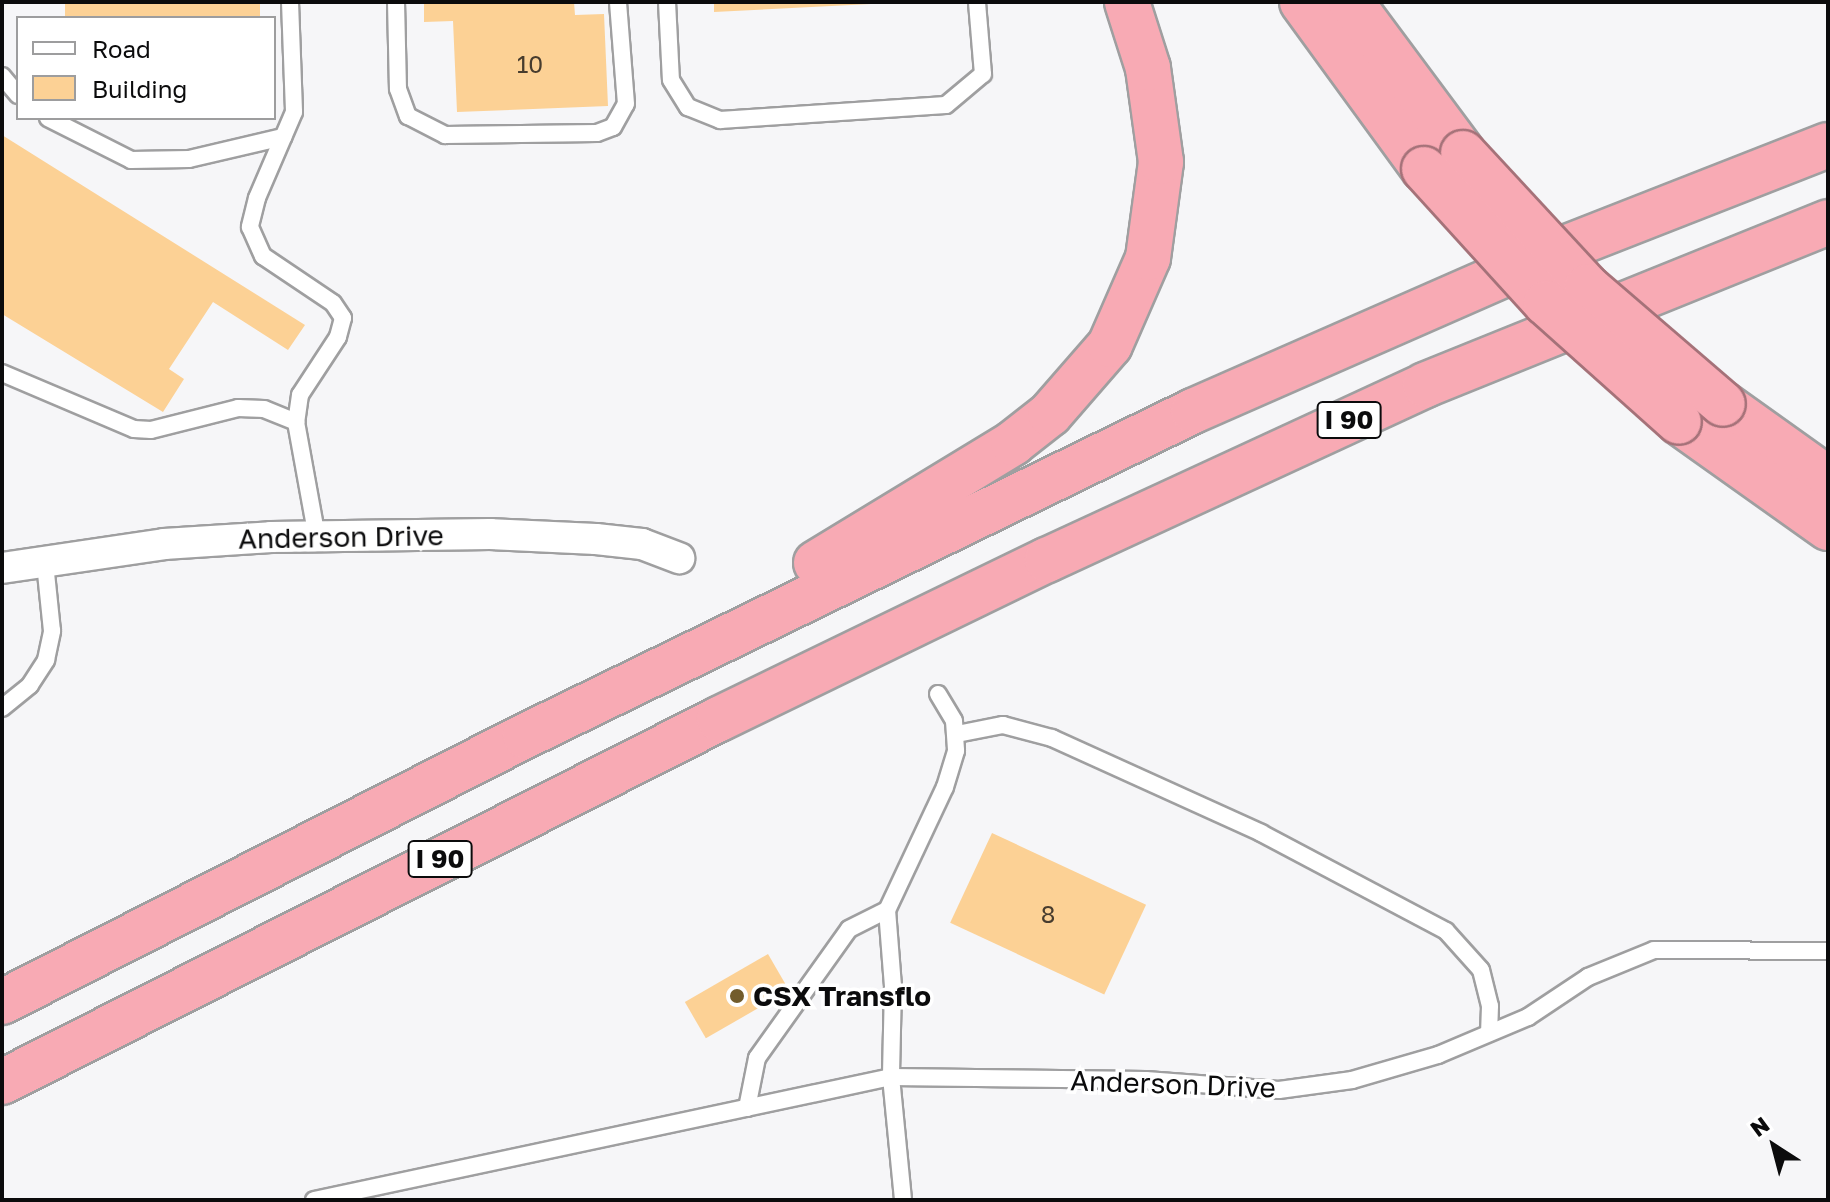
<!DOCTYPE html>
<html>
<head>
<meta charset="utf-8">
<style>
  body { margin:0 }
  #map { position:relative; width:1830px; height:1202px; overflow:hidden; background:#f6f6f8; font-family:"Golos Text",sans-serif }
  div>[style] { position:absolute }
  [style*='--x'] { left:calc(var(--x)*1px); top:calc(var(--y)*1px); width:calc(var(--w)*1px); rotate:calc(var(--a)*1deg) }
  .building>* { inset:0; background:#fcd195; transform-origin:0 0 }
  .roads { filter:drop-shadow(2px 0 #9f9fa0) drop-shadow(-2px 0 #9f9fa0) drop-shadow(0 2px #9f9fa0) drop-shadow(0 -2px #9f9fa0) }
  .lane>* { height:16px; margin:-8px; padding:0 8px; transform-origin:8px; border-radius:8px; background:#fff }
  .street>* { height:30px; margin:-15px; padding:0 15px; transform-origin:15px; border-radius:15px; background:#fff }
  .highway>* { height:44px; margin:-22px; padding:0 22px; transform-origin:22px; border-radius:22px; background:#f8aab4 }
  .bridges { filter:drop-shadow(2px 0 #a57279) drop-shadow(-2px 0 #a57279) drop-shadow(0 2px #a57279) drop-shadow(0 -2px #a57279) }
  .highway-bridge>* { height:44px; margin:-22px; padding:0 22px; transform-origin:22px; border-radius:22px; background:#f8aab4 }
  .dots>* { width:22px; height:22px; translate:-50% -50%; box-sizing:border-box; border:4px solid #fff; border-radius:50% }
  span { translate:-50% -50%; white-space:nowrap; text-align:center; line-height:1.15; -webkit-text-stroke:7px #fff; paint-order:stroke }
  .number-label { font-size:24px; color:#473c2e }
  .number-label span { -webkit-text-stroke-width:0 }
  .shield-label span { padding:2px 6px; background:#fff; border:2px solid; border-radius:6px; -webkit-text-stroke-width:0 }
  .shield-label { font-size:26px; color:#0b0b0c; font-weight:700 }
  .street-label { font-size:28px; color:#0b0b0c }
  .poi-label { font-size:28px; color:#0b0b0c; font-weight:700 }
  .left { translate:0 -50%; text-align:left }
  .frame { position:absolute; inset:0; border:4px solid #0b0b0c; pointer-events:none }
  .legend { position:absolute; left:16px; top:16px; width:260px; height:104px; box-sizing:border-box; background:#fff; border:2px solid #9d9d9e; margin:0; padding:10px 14px; list-style:none; font-size:24px; color:#0b0b0c }
  .legend li { display:flex; align-items:center; gap:16px; height:40px }
  .legend b { width:40px; border:2px solid #9d9d9e }
  .north { position:absolute; left:1734px; top:1106px; width:80px; height:80px; -webkit-text-stroke:6px #fff; paint-order:stroke; rotate:324deg; font-size:22px; font-weight:700; line-height:32px; text-align:center; color:#0b0b0c }
  .north::after { content:''; display:block; margin:auto; width:28px; height:36px; background:#0b0b0c; clip-path:polygon(50% 0,100% 100%,50% 72%,0 100%) }
</style>
</head>
<body>
<div id="map">
  <div class="building">
    <i style="left:65px;top:2px;width:195px;height:16px"></i>
    <i style="clip-path:polygon(424px 2px,574px 2px,575px 15px,604px 14px,608px 106px,457px 112px,453px 21px,424px 22px)"></i>
    <i style="clip-path:polygon(714px 2px,871px 2px,871px 4px,714px 12px)"></i>
    <i style="clip-path:polygon(2px 135px,305px 325px,288px 350px,213px 302px,169px 369px,184px 379px,163px 412px,2px 314px)"></i>
    <i style="left:992px;top:833px;width:170px;height:99px;rotate:25deg"></i>
    <i style="left:768px;top:954px;width:42px;height:96px;rotate:60deg"></i>
  </div>
  <div class="roads">
    <div class="lane">
      <i style="--x:290;--y:2;--w:110;--a:87.9"></i>
      <i style="--x:294;--y:112;--w:94;--a:113.3"></i>
      <i style="--x:257;--y:198;--w:30;--a:104"></i>
      <i style="--x:250;--y:227;--w:32;--a:66"></i>
      <i style="--x:263;--y:256;--w:84;--a:33.9"></i>
      <i style="--x:333;--y:303;--w:18;--a:56"></i>
      <i style="--x:343;--y:318;--w:20;--a:105"></i>
      <i style="--x:338;--y:337;--w:69;--a:123.2"></i>
      <i style="--x:300;--y:395;--w:27;--a:98"></i>
      <i style="--x:296;--y:422;--w:117;--a:79.7"></i>
      <i style="--x:396;--y:2;--w:87;--a:88.7"></i>
      <i style="--x:398;--y:89;--w:29;--a:70"></i>
      <i style="--x:408;--y:116;--w:42;--a:27.2"></i>
      <i style="--x:445;--y:135;--w:152;--a:-0.8"></i>
      <i style="--x:597;--y:133;--w:17;--a:-21"></i>
      <i style="--x:613;--y:127;--w:26;--a:-61"></i>
      <i style="--x:626;--y:104;--w:102;--a:-94.5"></i>
      <i style="--x:667;--y:2;--w:78;--a:87.1"></i>
      <i style="--x:671;--y:80;--w:32;--a:58"></i>
      <i style="--x:688;--y:107;--w:35;--a:22"></i>
      <i style="--x:720;--y:120;--w:226;--a:-3.8"></i>
      <i style="--x:946;--y:105;--w:48;--a:-40"></i>
      <i style="--x:983;--y:74;--w:72;--a:-94.8"></i>
      <i style="--x:2;--y:76;--w:25;--a:50"></i>
      <i style="--x:48;--y:118;--w:93;--a:26.8"></i>
      <i style="--x:131;--y:160;--w:58;--a:-1"></i>
      <i style="--x:189;--y:159;--w:97;--a:-13.2"></i>
      <i style="--x:2;--y:373;--w:143;--a:23"></i>
      <i style="--x:134;--y:429;--w:17;--a:3"></i>
      <i style="--x:151;--y:430;--w:90;--a:-14.2"></i>
      <i style="--x:238;--y:408;--w:26;--a:2"></i>
      <i style="--x:264;--y:409;--w:35;--a:22"></i>
      <i style="--x:938;--y:694;--w:31;--a:59"></i>
      <i style="--x:954;--y:721;--w:30;--a:86"></i>
      <i style="--x:956;--y:751;--w:38;--a:107"></i>
      <i style="--x:945;--y:787;--w:136;--a:115.2"></i>
      <i style="--x:887;--y:910;--w:76;--a:85.5"></i>
      <i style="--x:893;--y:986;--w:91;--a:91.3"></i>
      <i style="--x:891;--y:1077;--w:255;--a:0.7"></i>
      <i style="--x:1146;--y:1080;--w:133;--a:4.3"></i>
      <i style="--x:1279;--y:1090;--w:74;--a:-7.8"></i>
      <i style="--x:1352;--y:1080;--w:90;--a:-16.2"></i>
      <i style="--x:1438;--y:1055;--w:98;--a:-22.9"></i>
      <i style="--x:1528;--y:1017;--w:72;--a:-33.7"></i>
      <i style="--x:1588;--y:977;--w:71;--a:-22.2"></i>
      <i style="--x:1654;--y:950;--w:174;--a:0.3"></i>
      <i style="--x:2;--y:708;--w:36;--a:-39"></i>
      <i style="--x:30;--y:685;--w:30;--a:-57"></i>
      <i style="--x:46;--y:660;--w:30;--a:-78"></i>
      <i style="--x:52;--y:631;--w:68;--a:-95.9"></i>
      <i style="--x:957;--y:734;--w:47;--a:-11.1"></i>
      <i style="--x:1003;--y:725;--w:51;--a:14.9"></i>
      <i style="--x:1052;--y:738;--w:230;--a:24.4"></i>
      <i style="--x:1261;--y:833;--w:209;--a:27.9"></i>
      <i style="--x:1446;--y:931;--w:52;--a:48.1"></i>
      <i style="--x:1481;--y:970;--w:37;--a:76"></i>
      <i style="--x:1490;--y:1006;--w:27;--a:92"></i>
      <i style="--x:747;--y:1108;--w:51;--a:-78.7"></i>
      <i style="--x:757;--y:1058;--w:158;--a:-54.5"></i>
      <i style="--x:849;--y:929;--w:42;--a:-26.6"></i>
      <i style="--x:314;--y:1200;--w:590;--a:-12.03"></i>
      <i style="--x:891;--y:1077;--w:124;--a:84.4"></i>
    </div>
    <div class="street">
      <i style="--x:2;--y:568;--w:164;--a:-8.4"></i>
      <i style="--x:164;--y:544;--w:107;--a:-3.7"></i>
      <i style="--x:271;--y:537;--w:219;--a:-0.8"></i>
      <i style="--x:490;--y:534;--w:106;--a:2.7"></i>
      <i style="--x:596;--y:539;--w:46;--a:6.2"></i>
      <i style="--x:642;--y:544;--w:40;--a:21"></i>
    </div>
    <div class="highway">
      <i style="--x:1302;--y:2;--w:207;--a:53.9"></i>
      <i style="--x:1351;--y:2;--w:188;--a:53.4"></i>
      <i style="--x:1723;--y:404;--w:129;--a:35.5"></i>
      <i style="--x:1679;--y:422;--w:183;--a:35.4"></i>
      <i style="--x:816;--y:563;--w:231;--a:-31.3"></i>
      <i style="--x:1013;--y:443;--w:47;--a:-38.1"></i>
      <i style="--x:1050;--y:414;--w:91;--a:-49"></i>
      <i style="--x:1110;--y:345;--w:95;--a:-66.4"></i>
      <i style="--x:1148;--y:258;--w:97;--a:-82.3"></i>
      <i style="--x:1161;--y:162;--w:95;--a:-97.9"></i>
      <i style="--x:1148;--y:68;--w:69;--a:-107.7"></i>
      <i style="--x:2;--y:1002;--w:587;--a:-26.96"></i>
      <i style="--x:525;--y:736;--w:743;--a:-25.94"></i>
      <i style="--x:1193;--y:411;--w:395;--a:-23.7"></i>
      <i style="--x:1555;--y:252;--w:293;--a:-21.4"></i>
      <i style="--x:2;--y:1082;--w:804;--a:-26.85"></i>
      <i style="--x:719;--y:719;--w:365;--a:-25.9"></i>
      <i style="--x:1047;--y:560;--w:417;--a:-24.8"></i>
      <i style="--x:1425;--y:385;--w:435;--a:-22"></i>
    </div>
  </div>
  <div class="bridges">
    <div class="highway-bridge">
      <i style="--x:1463;--y:153;--w:183;--a:47.2"></i>
      <i style="--x:1587;--y:287;--w:179;--a:40.7"></i>
      <i style="--x:1424;--y:169;--w:181;--a:47.7"></i>
      <i style="--x:1546;--y:303;--w:178;--a:41.8"></i>
    </div>
  </div>
  <div class="dots">
    <i style="left:737px;top:996px;background:#725c2c"></i>
  </div>
  <div class="number-label">
    <span style="left:530px;top:64px">10</span>
    <span style="left:1048px;top:914px">8</span>
  </div>
  <div class="shield-label">
    <span style="left:1349px;top:420px">I 90</span>
    <span style="left:440px;top:859px">I 90</span>
  </div>
  <div class="street-label">
    <span style="left:341px;top:537px;rotate:-1deg">Anderson Drive</span>
    <span style="left:1173px;top:1084px;rotate:2deg">Anderson Drive</span>
  </div>
  <div class="poi-label">
    <span class="left" style="left:753px;top:996px">CSX Transflo</span>
  </div>
  <div class="frame"></div>
  <ul class="legend">
  <li><b style="height:10px;background:#fff"></b>Road</li>
  <li><b style="height:22px;background:#fcd195"></b>Building</li>
  </ul>
  <div class="north">N</div>
</div>
</body>
</html>
